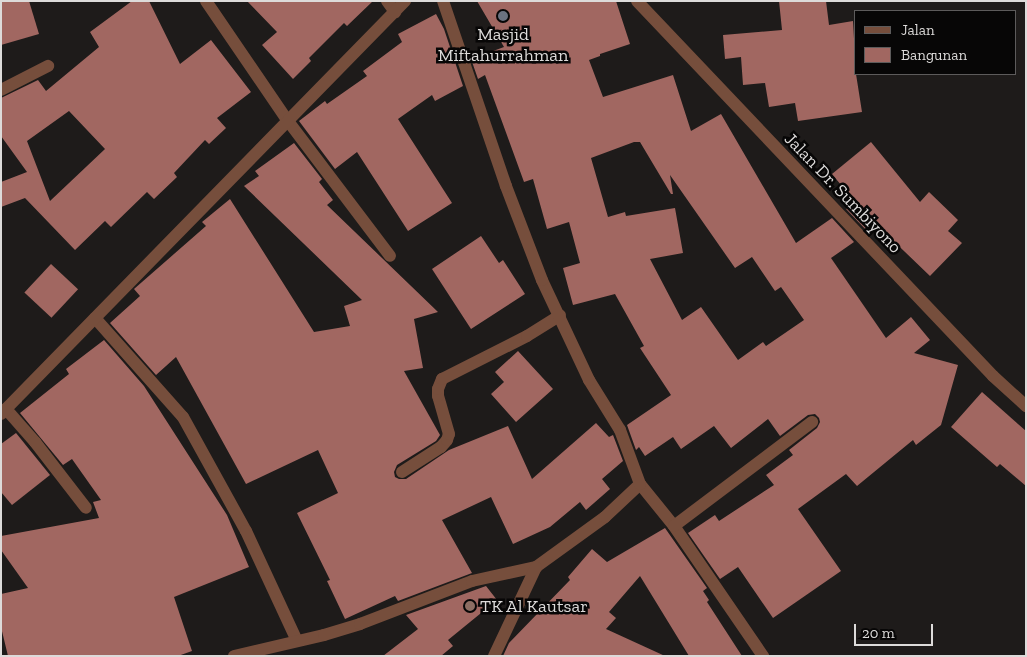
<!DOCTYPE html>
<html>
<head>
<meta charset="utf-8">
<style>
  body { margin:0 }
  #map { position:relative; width:1027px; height:657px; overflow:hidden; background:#1e1b1a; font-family:"Zilla Slab",serif }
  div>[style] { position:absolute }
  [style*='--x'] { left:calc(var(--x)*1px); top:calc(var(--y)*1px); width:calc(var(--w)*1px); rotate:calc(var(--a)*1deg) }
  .building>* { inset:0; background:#a16761; transform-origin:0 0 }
  .minor>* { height:12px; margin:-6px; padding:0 6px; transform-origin:6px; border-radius:6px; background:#764e3c }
  .dots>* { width:14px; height:14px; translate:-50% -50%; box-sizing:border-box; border:2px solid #070606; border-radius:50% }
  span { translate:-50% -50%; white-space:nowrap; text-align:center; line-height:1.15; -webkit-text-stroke:5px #070606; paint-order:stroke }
  .poi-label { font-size:18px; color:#dddbda }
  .left { translate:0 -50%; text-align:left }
  .street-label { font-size:18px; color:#dddbda }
  .frame { position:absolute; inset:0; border:2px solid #dddbda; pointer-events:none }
  .legend { position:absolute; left:854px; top:10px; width:162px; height:65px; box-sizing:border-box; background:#070606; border:1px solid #5d5b5b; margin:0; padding:6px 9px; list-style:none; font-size:15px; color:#dddbda }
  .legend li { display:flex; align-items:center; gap:10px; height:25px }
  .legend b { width:25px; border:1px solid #5d5b5b }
  .scale { position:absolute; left:854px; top:624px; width:79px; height:22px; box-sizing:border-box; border:2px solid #dddbda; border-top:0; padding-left:6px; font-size:15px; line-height:18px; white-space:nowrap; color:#dddbda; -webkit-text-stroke:4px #070606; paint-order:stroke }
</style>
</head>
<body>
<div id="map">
  <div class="building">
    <i style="clip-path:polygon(1px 1px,29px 1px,39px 34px,1px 45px)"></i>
    <i style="clip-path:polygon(evenodd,132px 1px,149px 1px,180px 64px,211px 40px,251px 92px,217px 118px,226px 128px,209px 144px,205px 140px,174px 173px,177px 177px,154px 199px,147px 192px,111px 227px,105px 221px,75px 250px,25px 198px,1px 207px,1px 182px,27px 172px,1px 136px,1px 98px,38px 80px,46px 91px,99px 47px,90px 32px,132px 1px,69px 111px,105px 149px,50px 201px,27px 141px,69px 111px)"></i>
    <i style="clip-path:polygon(247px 1px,373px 1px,347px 26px,344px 23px,309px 58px,311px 61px,293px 79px,262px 45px,277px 32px)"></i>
    <i style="clip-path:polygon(evenodd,477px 1px,616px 1px,630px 44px,600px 54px,600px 56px,589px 60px,603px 97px,673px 75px,691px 131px,721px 114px,796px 243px,832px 218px,854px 242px,831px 258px,886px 338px,911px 317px,930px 340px,914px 353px,958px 365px,941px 425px,916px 445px,913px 440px,857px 486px,846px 474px,798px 509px,841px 571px,773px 618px,738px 567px,720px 579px,688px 533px,715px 515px,719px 521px,774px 485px,766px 475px,793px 455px,789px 450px,817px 428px,820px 422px,819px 418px,815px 414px,808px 415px,780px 436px,768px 419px,731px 448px,714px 426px,681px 449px,673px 437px,645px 456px,639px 447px,636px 450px,627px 425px,671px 395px,640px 348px,644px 346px,615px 294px,573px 305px,563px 268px,580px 263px,569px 222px,547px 229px,533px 179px,524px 182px,485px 75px,478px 79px,471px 59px,504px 47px,477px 1px,634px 142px,640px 142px,671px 194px,673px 194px,670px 175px,735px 268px,752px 257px,775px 291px,781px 287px,804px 320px,766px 346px,763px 342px,738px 360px,701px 307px,682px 320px,650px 259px,683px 253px,675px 208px,626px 216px,625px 212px,608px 217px,591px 158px,634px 142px)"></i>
    <i style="clip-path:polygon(779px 1px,826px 1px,829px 25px,853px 21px,856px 74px,862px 112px,798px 121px,795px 103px,769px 107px,765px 83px,743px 85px,741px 57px,725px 59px,723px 35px,782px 30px)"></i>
    <i style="clip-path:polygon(436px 14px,444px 29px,463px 86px,435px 101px,432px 95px,398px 119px,452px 203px,408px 231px,357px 152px,335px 169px,299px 121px,325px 101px,327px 104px,367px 76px,363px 71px,402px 42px,398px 34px)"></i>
    <i style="clip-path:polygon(871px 142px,920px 202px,929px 192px,958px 220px,948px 231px,962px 243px,930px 276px,879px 227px,868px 232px,846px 209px,855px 202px,832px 174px)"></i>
    <i style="clip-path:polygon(294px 143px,322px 179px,319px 182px,333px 200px,327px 205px,438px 312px,414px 319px,423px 368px,404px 371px,440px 435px,436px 441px,397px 465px,394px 472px,395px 477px,399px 479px,406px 479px,449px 450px,508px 426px,532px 479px,596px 423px,609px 437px,613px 435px,623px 461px,602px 479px,610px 489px,586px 510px,580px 502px,550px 527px,513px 544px,491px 497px,442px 520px,472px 573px,398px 601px,395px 596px,345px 619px,327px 581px,330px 580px,297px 513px,338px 493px,318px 450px,246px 484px,176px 357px,156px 375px,110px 323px,140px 296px,134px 289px,206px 226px,202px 222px,230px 199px,314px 332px,350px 326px,344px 306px,362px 300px,244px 186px,259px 176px,255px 171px)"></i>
    <i style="clip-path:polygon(481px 236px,499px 263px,503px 260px,525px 294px,471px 329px,432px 269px)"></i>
    <i style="left:51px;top:264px;width:37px;height:39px;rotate:43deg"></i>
    <i style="clip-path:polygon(104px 340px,144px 386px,227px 515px,249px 567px,174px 597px,192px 651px,178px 656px,8px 656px,1px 627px,1px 594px,28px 588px,1px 550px,1px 536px,99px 518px,93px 502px,101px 500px,72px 459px,63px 465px,20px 413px,69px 374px,66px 369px)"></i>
    <i style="clip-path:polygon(518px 351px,553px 389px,516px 422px,491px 394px,504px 382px,495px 372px)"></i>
    <i style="clip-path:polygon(982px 392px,1026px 431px,1026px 486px,1000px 464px,997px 467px,951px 427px)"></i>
    <i style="clip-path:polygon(16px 433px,50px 475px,12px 505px,1px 492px,1px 444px)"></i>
    <i style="clip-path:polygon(665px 528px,707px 588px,703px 591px,709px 600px,707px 602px,742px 656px,689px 656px,640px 576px,609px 612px,616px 618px,606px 629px,665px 656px,503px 656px,509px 643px,570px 580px,568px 577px,592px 549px,607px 562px)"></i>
    <i style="clip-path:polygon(486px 586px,497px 600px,448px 640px,453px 646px,441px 656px,383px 656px,418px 629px,406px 615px)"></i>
  </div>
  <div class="minor">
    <i style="--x:206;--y:1;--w:145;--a:55.7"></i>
    <i style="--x:288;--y:121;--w:169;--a:52.9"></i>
    <i style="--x:387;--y:1;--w:14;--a:54"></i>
    <i style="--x:637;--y:1;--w:517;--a:46.49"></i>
    <i style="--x:993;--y:376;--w:45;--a:42.3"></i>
    <i style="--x:1;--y:90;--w:53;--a:-27.1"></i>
    <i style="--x:95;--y:318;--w:132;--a:48.4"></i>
    <i style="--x:183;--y:417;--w:130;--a:61.1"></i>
    <i style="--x:246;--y:531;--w:121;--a:65.1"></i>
    <i style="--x:6;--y:409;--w:44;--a:48.7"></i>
    <i style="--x:35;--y:442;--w:83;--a:52.3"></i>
    <i style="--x:1;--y:414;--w:578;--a:-45.63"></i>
    <i style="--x:402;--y:472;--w:46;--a:-32.7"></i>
    <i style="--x:441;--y:447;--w:9;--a:-49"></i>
    <i style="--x:447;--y:440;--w:6;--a:-72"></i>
    <i style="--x:449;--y:434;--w:40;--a:-106"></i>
    <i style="--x:438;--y:396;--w:7;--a:-90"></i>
    <i style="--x:438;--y:389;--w:11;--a:-68"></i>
    <i style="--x:442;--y:379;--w:95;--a:-26.8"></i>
    <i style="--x:527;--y:336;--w:39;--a:-32"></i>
    <i style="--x:640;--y:484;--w:54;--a:51"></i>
    <i style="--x:674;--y:526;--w:158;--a:55.6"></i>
    <i style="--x:674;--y:526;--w:173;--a:-37"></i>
    <i style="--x:234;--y:656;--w:92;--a:-13.1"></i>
    <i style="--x:324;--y:635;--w:38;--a:-17"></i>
    <i style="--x:360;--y:624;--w:120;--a:-21"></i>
    <i style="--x:472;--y:581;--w:66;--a:-12.3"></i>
    <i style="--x:536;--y:567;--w:85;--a:-35.9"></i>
    <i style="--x:605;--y:517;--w:48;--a:-43.3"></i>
    <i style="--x:640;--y:484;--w:58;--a:-110.3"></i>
    <i style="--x:620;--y:430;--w:59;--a:-121.8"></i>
    <i style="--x:589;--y:380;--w:110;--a:-115.2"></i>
    <i style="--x:542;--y:280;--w:101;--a:-111"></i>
    <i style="--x:506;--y:186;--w:195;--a:-108.8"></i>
    <i style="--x:494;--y:656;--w:98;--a:-64.7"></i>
  </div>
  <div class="dots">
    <i style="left:503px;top:16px;background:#6b7280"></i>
    <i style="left:470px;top:606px;background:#8d6e63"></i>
  </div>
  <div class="poi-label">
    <span style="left:503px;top:45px">Masjid<br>Miftahurrahman</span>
    <span class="left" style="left:480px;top:606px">TK Al Kautsar</span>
  </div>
  <div class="street-label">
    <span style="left:843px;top:193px;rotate:46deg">Jalan Dr. Sumbiyono</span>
  </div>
  <div class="frame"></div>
  <ul class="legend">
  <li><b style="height:6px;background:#764e3c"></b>Jalan</li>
  <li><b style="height:14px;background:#a16761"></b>Bangunan</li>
  </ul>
  <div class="scale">20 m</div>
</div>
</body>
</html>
